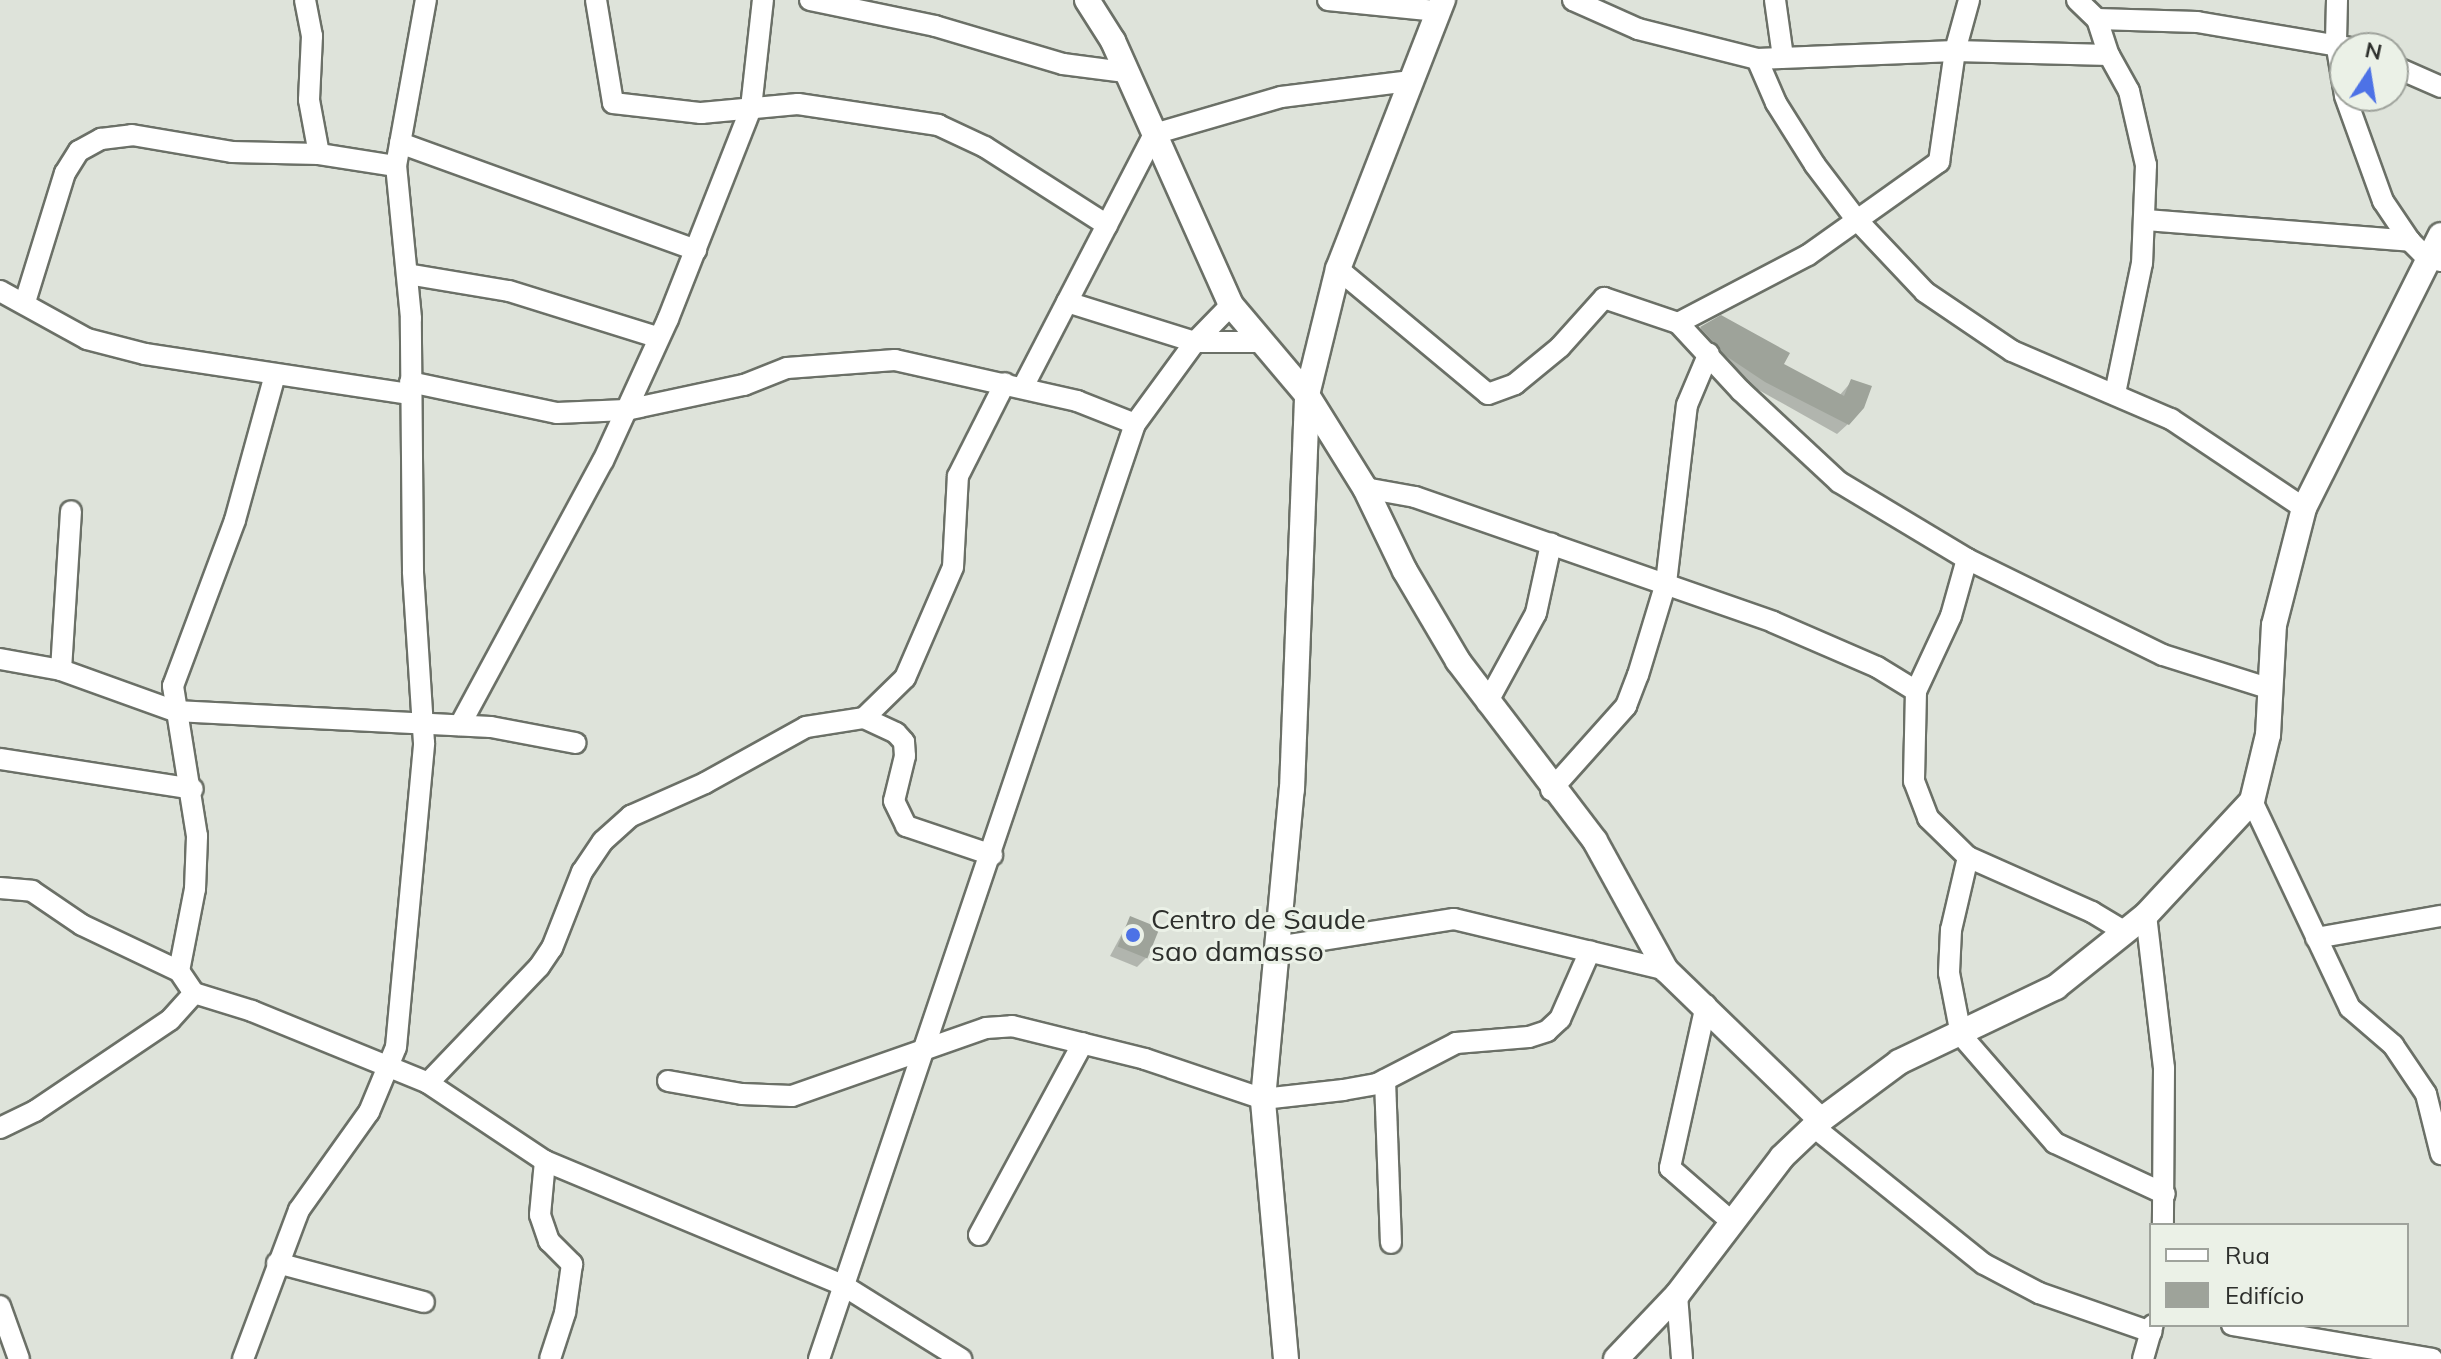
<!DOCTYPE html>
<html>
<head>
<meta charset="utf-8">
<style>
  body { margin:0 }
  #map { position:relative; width:2441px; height:1359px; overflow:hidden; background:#dee3da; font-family:Mulish,sans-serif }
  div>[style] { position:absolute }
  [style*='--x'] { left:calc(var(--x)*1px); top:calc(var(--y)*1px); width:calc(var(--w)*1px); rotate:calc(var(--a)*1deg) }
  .shadow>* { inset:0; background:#0003 }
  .building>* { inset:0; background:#9ea39a; transform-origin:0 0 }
  .roads { filter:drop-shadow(2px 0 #6b7067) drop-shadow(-2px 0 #6b7067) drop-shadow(0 2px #6b7067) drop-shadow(0 -2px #6b7067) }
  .minor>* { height:20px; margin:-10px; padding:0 10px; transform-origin:10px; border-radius:10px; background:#fff }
  .tertiary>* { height:24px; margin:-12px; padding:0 12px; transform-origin:12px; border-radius:12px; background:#fff }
  .dots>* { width:22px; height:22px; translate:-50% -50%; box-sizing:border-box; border:4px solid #ebf1e7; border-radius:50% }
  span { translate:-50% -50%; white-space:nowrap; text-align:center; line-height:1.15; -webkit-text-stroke:6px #ebf1e7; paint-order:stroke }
  .poi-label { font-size:28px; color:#2d2f2c }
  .left { translate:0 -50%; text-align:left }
  .legend { position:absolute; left:2149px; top:1223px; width:260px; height:104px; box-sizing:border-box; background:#ebf1e7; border:2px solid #9fa39c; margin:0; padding:10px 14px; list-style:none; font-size:24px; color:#2d2f2c }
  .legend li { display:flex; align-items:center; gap:16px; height:40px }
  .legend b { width:40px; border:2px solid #9fa39c }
  .north { position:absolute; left:2329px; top:32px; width:80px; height:80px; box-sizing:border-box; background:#ebf1e7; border:2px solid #9fa39c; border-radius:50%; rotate:12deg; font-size:22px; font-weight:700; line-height:32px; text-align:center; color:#2d2f2c }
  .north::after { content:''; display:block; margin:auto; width:28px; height:36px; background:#4d72e6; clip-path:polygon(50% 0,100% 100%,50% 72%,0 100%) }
</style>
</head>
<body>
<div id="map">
  <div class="shadow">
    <i style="clip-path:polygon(1702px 327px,1839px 396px,1852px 381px,1848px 424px,1837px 434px,1716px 366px,1692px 338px)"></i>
    <i style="clip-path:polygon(1130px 919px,1146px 958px,1137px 967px,1110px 956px)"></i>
  </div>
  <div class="building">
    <i style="clip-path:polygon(1721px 315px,1790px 353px,1784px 364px,1844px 396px,1851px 379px,1872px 386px,1864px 408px,1849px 425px,1765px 382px,1726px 356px,1700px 327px)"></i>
    <i style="left:1130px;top:916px;width:32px;height:33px;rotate:22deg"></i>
  </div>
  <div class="roads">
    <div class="minor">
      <i style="--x:305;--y:0;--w:37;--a:79"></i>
      <i style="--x:312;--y:36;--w:64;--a:92.7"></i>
      <i style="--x:309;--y:100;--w:55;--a:79.5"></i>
      <i style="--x:596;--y:0;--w:104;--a:80.6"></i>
      <i style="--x:613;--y:103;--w:89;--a:6.5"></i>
      <i style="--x:701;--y:113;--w:97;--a:-5.3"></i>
      <i style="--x:798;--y:104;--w:142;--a:8.5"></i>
      <i style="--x:938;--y:125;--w:52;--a:25.1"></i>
      <i style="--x:985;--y:147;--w:145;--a:32.6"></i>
      <i style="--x:810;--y:0;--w:128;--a:11.7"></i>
      <i style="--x:935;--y:26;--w:134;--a:16.5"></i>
      <i style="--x:1063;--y:64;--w:63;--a:7.4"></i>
      <i style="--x:1328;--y:0;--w:110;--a:5.8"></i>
      <i style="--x:1573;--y:0;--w:71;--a:24"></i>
      <i style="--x:1638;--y:29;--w:123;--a:14.1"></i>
      <i style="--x:1757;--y:59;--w:198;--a:-2.3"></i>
      <i style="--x:1955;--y:51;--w:154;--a:1.5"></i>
      <i style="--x:1775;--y:0;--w:58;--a:82"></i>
      <i style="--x:2077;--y:0;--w:28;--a:44"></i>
      <i style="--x:2097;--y:19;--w:38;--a:72"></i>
      <i style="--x:2109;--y:55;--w:41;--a:60.9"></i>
      <i style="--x:2129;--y:91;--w:76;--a:77.1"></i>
      <i style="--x:2146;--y:165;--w:98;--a:92.3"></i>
      <i style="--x:2142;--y:263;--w:133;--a:101.7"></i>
      <i style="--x:2337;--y:0;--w:42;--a:91.4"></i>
      <i style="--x:2336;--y:42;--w:54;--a:80.4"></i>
      <i style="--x:2097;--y:19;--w:100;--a:1.7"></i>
      <i style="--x:2197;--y:22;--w:155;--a:9.6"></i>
      <i style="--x:1757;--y:59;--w:48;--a:66.6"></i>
      <i style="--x:1776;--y:103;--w:73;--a:57.8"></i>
      <i style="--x:1815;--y:165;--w:68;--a:52.8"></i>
      <i style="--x:1856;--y:219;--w:100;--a:46.6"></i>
      <i style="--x:1925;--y:292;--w:105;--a:34.1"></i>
      <i style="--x:2012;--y:351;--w:173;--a:23.2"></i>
      <i style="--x:2171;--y:419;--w:160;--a:33.8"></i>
      <i style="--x:2393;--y:66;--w:52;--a:23.6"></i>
      <i style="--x:2345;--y:96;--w:112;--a:70.1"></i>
      <i style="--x:2383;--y:201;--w:48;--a:56"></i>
      <i style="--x:400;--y:143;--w:315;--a:19.9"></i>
      <i style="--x:2146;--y:220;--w:265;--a:4.5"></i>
      <i style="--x:2410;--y:241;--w:24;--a:45"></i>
      <i style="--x:2427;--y:258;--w:14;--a:12"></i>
      <i style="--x:1338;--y:269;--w:195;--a:39.8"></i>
      <i style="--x:1488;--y:394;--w:29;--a:-20"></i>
      <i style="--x:1515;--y:384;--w:58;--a:-39.4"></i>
      <i style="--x:1560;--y:347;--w:66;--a:-48.1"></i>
      <i style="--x:1604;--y:298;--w:78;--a:18.7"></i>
      <i style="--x:1678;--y:323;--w:93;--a:47.2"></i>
      <i style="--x:1741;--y:391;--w:134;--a:42.9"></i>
      <i style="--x:1839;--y:482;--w:149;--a:31"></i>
      <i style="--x:1967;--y:559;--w:218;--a:26.1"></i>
      <i style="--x:2163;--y:655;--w:113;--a:17.5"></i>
      <i style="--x:407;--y:274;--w:103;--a:9.5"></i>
      <i style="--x:509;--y:291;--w:155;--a:17.3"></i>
      <i style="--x:0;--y:291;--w:99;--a:28.9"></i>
      <i style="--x:87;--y:339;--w:60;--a:14.5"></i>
      <i style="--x:145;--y:354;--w:268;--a:8.6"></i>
      <i style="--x:25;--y:302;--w:135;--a:-72.8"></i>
      <i style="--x:65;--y:173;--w:26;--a:-58"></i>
      <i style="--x:79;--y:151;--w:25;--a:-29"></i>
      <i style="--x:101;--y:139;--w:31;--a:-7"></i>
      <i style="--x:132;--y:135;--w:101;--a:9.6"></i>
      <i style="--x:232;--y:152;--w:87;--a:1.3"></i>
      <i style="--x:319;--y:154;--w:78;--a:8.9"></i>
      <i style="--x:1067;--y:302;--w:134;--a:17.4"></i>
      <i style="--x:1195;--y:342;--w:62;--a:0"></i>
      <i style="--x:1678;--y:323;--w:147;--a:-27.6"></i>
      <i style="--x:1808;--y:255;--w:161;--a:-35.4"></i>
      <i style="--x:1939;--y:162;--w:112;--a:-81.8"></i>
      <i style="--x:1955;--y:51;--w:53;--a:-74.6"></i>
      <i style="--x:410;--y:382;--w:150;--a:11.9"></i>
      <i style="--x:557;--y:413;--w:69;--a:-2.5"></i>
      <i style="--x:626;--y:410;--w:121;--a:-12"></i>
      <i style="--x:744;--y:385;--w:46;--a:-21.6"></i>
      <i style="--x:787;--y:368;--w:108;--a:-4.2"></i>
      <i style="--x:895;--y:360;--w:187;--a:12.7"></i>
      <i style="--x:1077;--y:401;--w:62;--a:21.6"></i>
      <i style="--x:1023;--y:387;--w:285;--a:-62.6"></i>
      <i style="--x:1154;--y:134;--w:132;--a:-16.2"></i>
      <i style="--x:1281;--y:97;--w:129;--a:-7.1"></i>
      <i style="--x:1365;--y:488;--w:51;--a:10.2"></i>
      <i style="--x:1415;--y:497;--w:379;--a:19.2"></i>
      <i style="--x:1773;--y:622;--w:113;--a:23.4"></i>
      <i style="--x:1877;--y:667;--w:46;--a:31.6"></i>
      <i style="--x:1967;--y:559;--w:59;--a:105.7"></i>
      <i style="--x:1951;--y:616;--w:83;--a:115"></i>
      <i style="--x:1916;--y:691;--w:90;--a:91.3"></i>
      <i style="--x:1914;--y:781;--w:40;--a:69"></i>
      <i style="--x:1928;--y:818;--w:56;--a:44.3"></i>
      <i style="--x:1968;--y:857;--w:136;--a:23.9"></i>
      <i style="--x:2092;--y:912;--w:39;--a:31"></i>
      <i style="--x:0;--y:659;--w:62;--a:10.2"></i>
      <i style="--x:61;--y:670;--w:121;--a:19.8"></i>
      <i style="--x:175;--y:711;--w:316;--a:2.9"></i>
      <i style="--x:491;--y:727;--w:86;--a:10.7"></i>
      <i style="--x:61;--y:670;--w:159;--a:-86.4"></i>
      <i style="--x:1487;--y:703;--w:102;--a:-61.4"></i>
      <i style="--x:1536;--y:613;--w:71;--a:-77.7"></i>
      <i style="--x:864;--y:718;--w:57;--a:-44.3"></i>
      <i style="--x:905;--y:678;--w:121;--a:-66.6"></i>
      <i style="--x:953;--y:567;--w:91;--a:-86.9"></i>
      <i style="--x:958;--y:476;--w:104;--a:-63.2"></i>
      <i style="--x:460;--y:725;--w:300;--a:-61.6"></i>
      <i style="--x:603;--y:461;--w:156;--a:-65.4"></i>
      <i style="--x:668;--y:319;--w:227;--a:-68.5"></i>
      <i style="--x:751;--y:108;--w:109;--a:-83.7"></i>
      <i style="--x:0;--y:759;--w:195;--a:8.8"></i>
      <i style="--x:1551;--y:790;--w:113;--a:-48.2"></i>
      <i style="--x:1626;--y:706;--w:33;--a:-69"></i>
      <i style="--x:1638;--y:675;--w:96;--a:-73.1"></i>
      <i style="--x:1666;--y:583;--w:179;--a:-83.3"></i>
      <i style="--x:1687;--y:405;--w:56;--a:-67.1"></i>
      <i style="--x:2252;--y:801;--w:229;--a:64.7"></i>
      <i style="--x:2350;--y:1008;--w:57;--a:40.7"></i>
      <i style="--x:2393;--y:1045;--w:59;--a:56"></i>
      <i style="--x:2426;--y:1094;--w:62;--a:76"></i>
      <i style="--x:1968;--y:857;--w:75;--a:103.1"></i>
      <i style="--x:1951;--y:930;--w:43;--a:92.7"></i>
      <i style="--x:1949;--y:973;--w:63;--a:79"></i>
      <i style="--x:1961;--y:1035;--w:143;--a:49"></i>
      <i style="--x:2055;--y:1143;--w:121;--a:24.9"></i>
      <i style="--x:0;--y:888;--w:32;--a:5"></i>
      <i style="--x:32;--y:891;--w:60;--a:34.2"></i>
      <i style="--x:82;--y:925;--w:107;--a:25.4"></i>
      <i style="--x:179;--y:971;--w:27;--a:56"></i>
      <i style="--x:194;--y:993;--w:61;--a:17.2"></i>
      <i style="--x:252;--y:1011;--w:190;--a:22.2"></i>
      <i style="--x:428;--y:1083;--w:141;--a:33.7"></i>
      <i style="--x:545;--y:1161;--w:321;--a:22.6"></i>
      <i style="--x:841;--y:1284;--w:142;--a:32"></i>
      <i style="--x:2146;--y:915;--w:154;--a:83.3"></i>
      <i style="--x:2164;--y:1068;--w:157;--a:90.4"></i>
      <i style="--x:2316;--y:938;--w:127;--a:-10"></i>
      <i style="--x:1277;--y:947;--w:179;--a:-9"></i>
      <i style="--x:1454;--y:919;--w:218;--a:13.5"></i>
      <i style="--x:179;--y:971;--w:84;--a:-79"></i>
      <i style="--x:195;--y:889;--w:53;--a:-87.8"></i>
      <i style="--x:197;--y:836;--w:152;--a:-99.1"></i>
      <i style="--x:173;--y:686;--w:177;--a:-69.5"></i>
      <i style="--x:235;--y:520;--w:150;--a:-74.6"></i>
      <i style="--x:1706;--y:1005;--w:167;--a:102.5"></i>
      <i style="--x:1670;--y:1168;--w:82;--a:41.1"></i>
      <i style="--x:1385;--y:1080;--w:163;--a:87.9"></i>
      <i style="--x:668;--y:1081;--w:75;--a:10"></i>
      <i style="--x:742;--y:1094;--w:50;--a:2.3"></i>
      <i style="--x:792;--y:1096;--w:206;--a:-19.3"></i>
      <i style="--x:986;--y:1028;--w:26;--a:-4"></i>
      <i style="--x:1012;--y:1026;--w:137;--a:13.9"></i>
      <i style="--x:1145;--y:1059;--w:125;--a:18.7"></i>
      <i style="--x:1263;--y:1099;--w:81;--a:-6.4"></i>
      <i style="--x:1343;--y:1090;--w:35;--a:-10"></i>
      <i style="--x:1377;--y:1084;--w:89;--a:-27.4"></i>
      <i style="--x:1456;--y:1043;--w:73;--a:-4.7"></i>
      <i style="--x:1529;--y:1037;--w:19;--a:-18"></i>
      <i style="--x:1547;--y:1031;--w:18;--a:-43"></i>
      <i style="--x:1560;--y:1019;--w:74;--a:-66.2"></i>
      <i style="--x:428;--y:1083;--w:161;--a:-46.3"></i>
      <i style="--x:539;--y:967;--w:23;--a:-56"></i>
      <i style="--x:552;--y:948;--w:82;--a:-68.5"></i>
      <i style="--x:582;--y:872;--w:37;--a:-56"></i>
      <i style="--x:603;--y:841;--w:38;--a:-42"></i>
      <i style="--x:631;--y:816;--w:81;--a:-24"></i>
      <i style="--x:705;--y:783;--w:115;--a:-29"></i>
      <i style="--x:806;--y:727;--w:59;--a:-8.8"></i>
      <i style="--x:864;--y:718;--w:35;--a:25"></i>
      <i style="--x:896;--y:733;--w:12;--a:48"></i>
      <i style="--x:904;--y:742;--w:14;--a:86"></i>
      <i style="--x:905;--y:756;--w:46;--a:103.7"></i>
      <i style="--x:894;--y:801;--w:28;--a:64"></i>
      <i style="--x:906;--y:826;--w:91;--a:18.6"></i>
      <i style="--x:1814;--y:1127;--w:218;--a:38.9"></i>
      <i style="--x:1984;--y:1264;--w:62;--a:27.8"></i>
      <i style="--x:2039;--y:1293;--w:119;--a:19.2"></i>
      <i style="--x:0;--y:1128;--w:39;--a:-26"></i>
      <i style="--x:35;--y:1111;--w:163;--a:-34"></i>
      <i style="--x:170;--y:1020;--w:36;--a:-48"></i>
      <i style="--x:545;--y:1161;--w:54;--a:95.3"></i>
      <i style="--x:540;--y:1215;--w:28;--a:71"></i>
      <i style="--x:549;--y:1241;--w:33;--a:45"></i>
      <i style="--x:572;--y:1264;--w:49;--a:98.1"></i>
      <i style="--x:565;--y:1313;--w:48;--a:108.1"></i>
      <i style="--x:979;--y:1235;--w:218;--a:-61.6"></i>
      <i style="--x:277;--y:1263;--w:152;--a:14.9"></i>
      <i style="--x:1677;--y:1295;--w:64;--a:85.5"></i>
      <i style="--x:0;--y:1306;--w:56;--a:70.3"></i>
      <i style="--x:2232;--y:1325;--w:203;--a:9.6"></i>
      <i style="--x:243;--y:1359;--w:159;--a:-69.4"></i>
      <i style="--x:299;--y:1210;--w:120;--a:-54.5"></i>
      <i style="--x:369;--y:1112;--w:70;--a:-67.4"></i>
      <i style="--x:396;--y:1047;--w:305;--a:-84.7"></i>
      <i style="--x:424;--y:743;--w:172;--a:-93.7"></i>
      <i style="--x:413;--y:571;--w:253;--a:-90.5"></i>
      <i style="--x:411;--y:318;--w:153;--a:-95.6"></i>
      <i style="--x:396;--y:166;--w:169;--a:-79.8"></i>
      <i style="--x:819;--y:1359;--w:987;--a:-71.33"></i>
      <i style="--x:1135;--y:424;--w:102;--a:-53.8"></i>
      <i style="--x:1195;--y:342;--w:52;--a:-45.8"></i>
      <i style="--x:2143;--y:1359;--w:35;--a:-74"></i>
    </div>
    <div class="tertiary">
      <i style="--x:1087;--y:0;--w:49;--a:57.6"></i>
      <i style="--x:1113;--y:41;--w:289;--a:65.9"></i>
      <i style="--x:1231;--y:305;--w:118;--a:49.8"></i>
      <i style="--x:1307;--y:395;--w:110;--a:58.1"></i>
      <i style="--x:1365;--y:488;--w:92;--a:64.3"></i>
      <i style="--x:1405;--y:571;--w:104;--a:59.5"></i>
      <i style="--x:1458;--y:661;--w:226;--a:52.7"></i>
      <i style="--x:1595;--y:841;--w:147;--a:61.2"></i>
      <i style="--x:1666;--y:970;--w:216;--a:44.1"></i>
      <i style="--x:1286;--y:1359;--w:261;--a:-95.1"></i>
      <i style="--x:1263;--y:1099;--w:311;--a:-84.7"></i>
      <i style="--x:1292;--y:789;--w:394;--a:-87.8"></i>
      <i style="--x:1307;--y:395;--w:130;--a:-76.2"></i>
      <i style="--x:1338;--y:269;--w:289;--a:-68.7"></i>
      <i style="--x:1616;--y:1359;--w:88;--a:-46.4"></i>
      <i style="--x:1677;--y:1295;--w:173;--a:-52.7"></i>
      <i style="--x:1782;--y:1157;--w:54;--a:-43.5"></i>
      <i style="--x:1821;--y:1120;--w:97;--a:-36.6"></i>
      <i style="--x:1899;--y:1062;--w:174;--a:-25.5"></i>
      <i style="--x:2056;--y:987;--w:115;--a:-38.7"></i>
      <i style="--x:2146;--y:915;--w:156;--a:-47.1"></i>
      <i style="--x:2252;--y:801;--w:68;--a:-76.4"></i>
      <i style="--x:2268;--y:735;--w:110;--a:-86.9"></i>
      <i style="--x:2274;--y:625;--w:121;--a:-75.6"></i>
      <i style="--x:2304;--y:508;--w:305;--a:-63.4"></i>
    </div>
  </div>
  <div class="dots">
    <i style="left:1133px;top:935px;background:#4d72e6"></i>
  </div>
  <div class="poi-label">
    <span class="left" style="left:1151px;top:935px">Centro de Saude<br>sao damasso</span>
  </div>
  <ul class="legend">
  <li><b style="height:10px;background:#fff"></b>Rua</li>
  <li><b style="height:22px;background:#9ea39a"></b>Edifício</li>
  </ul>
  <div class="north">N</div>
</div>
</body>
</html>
